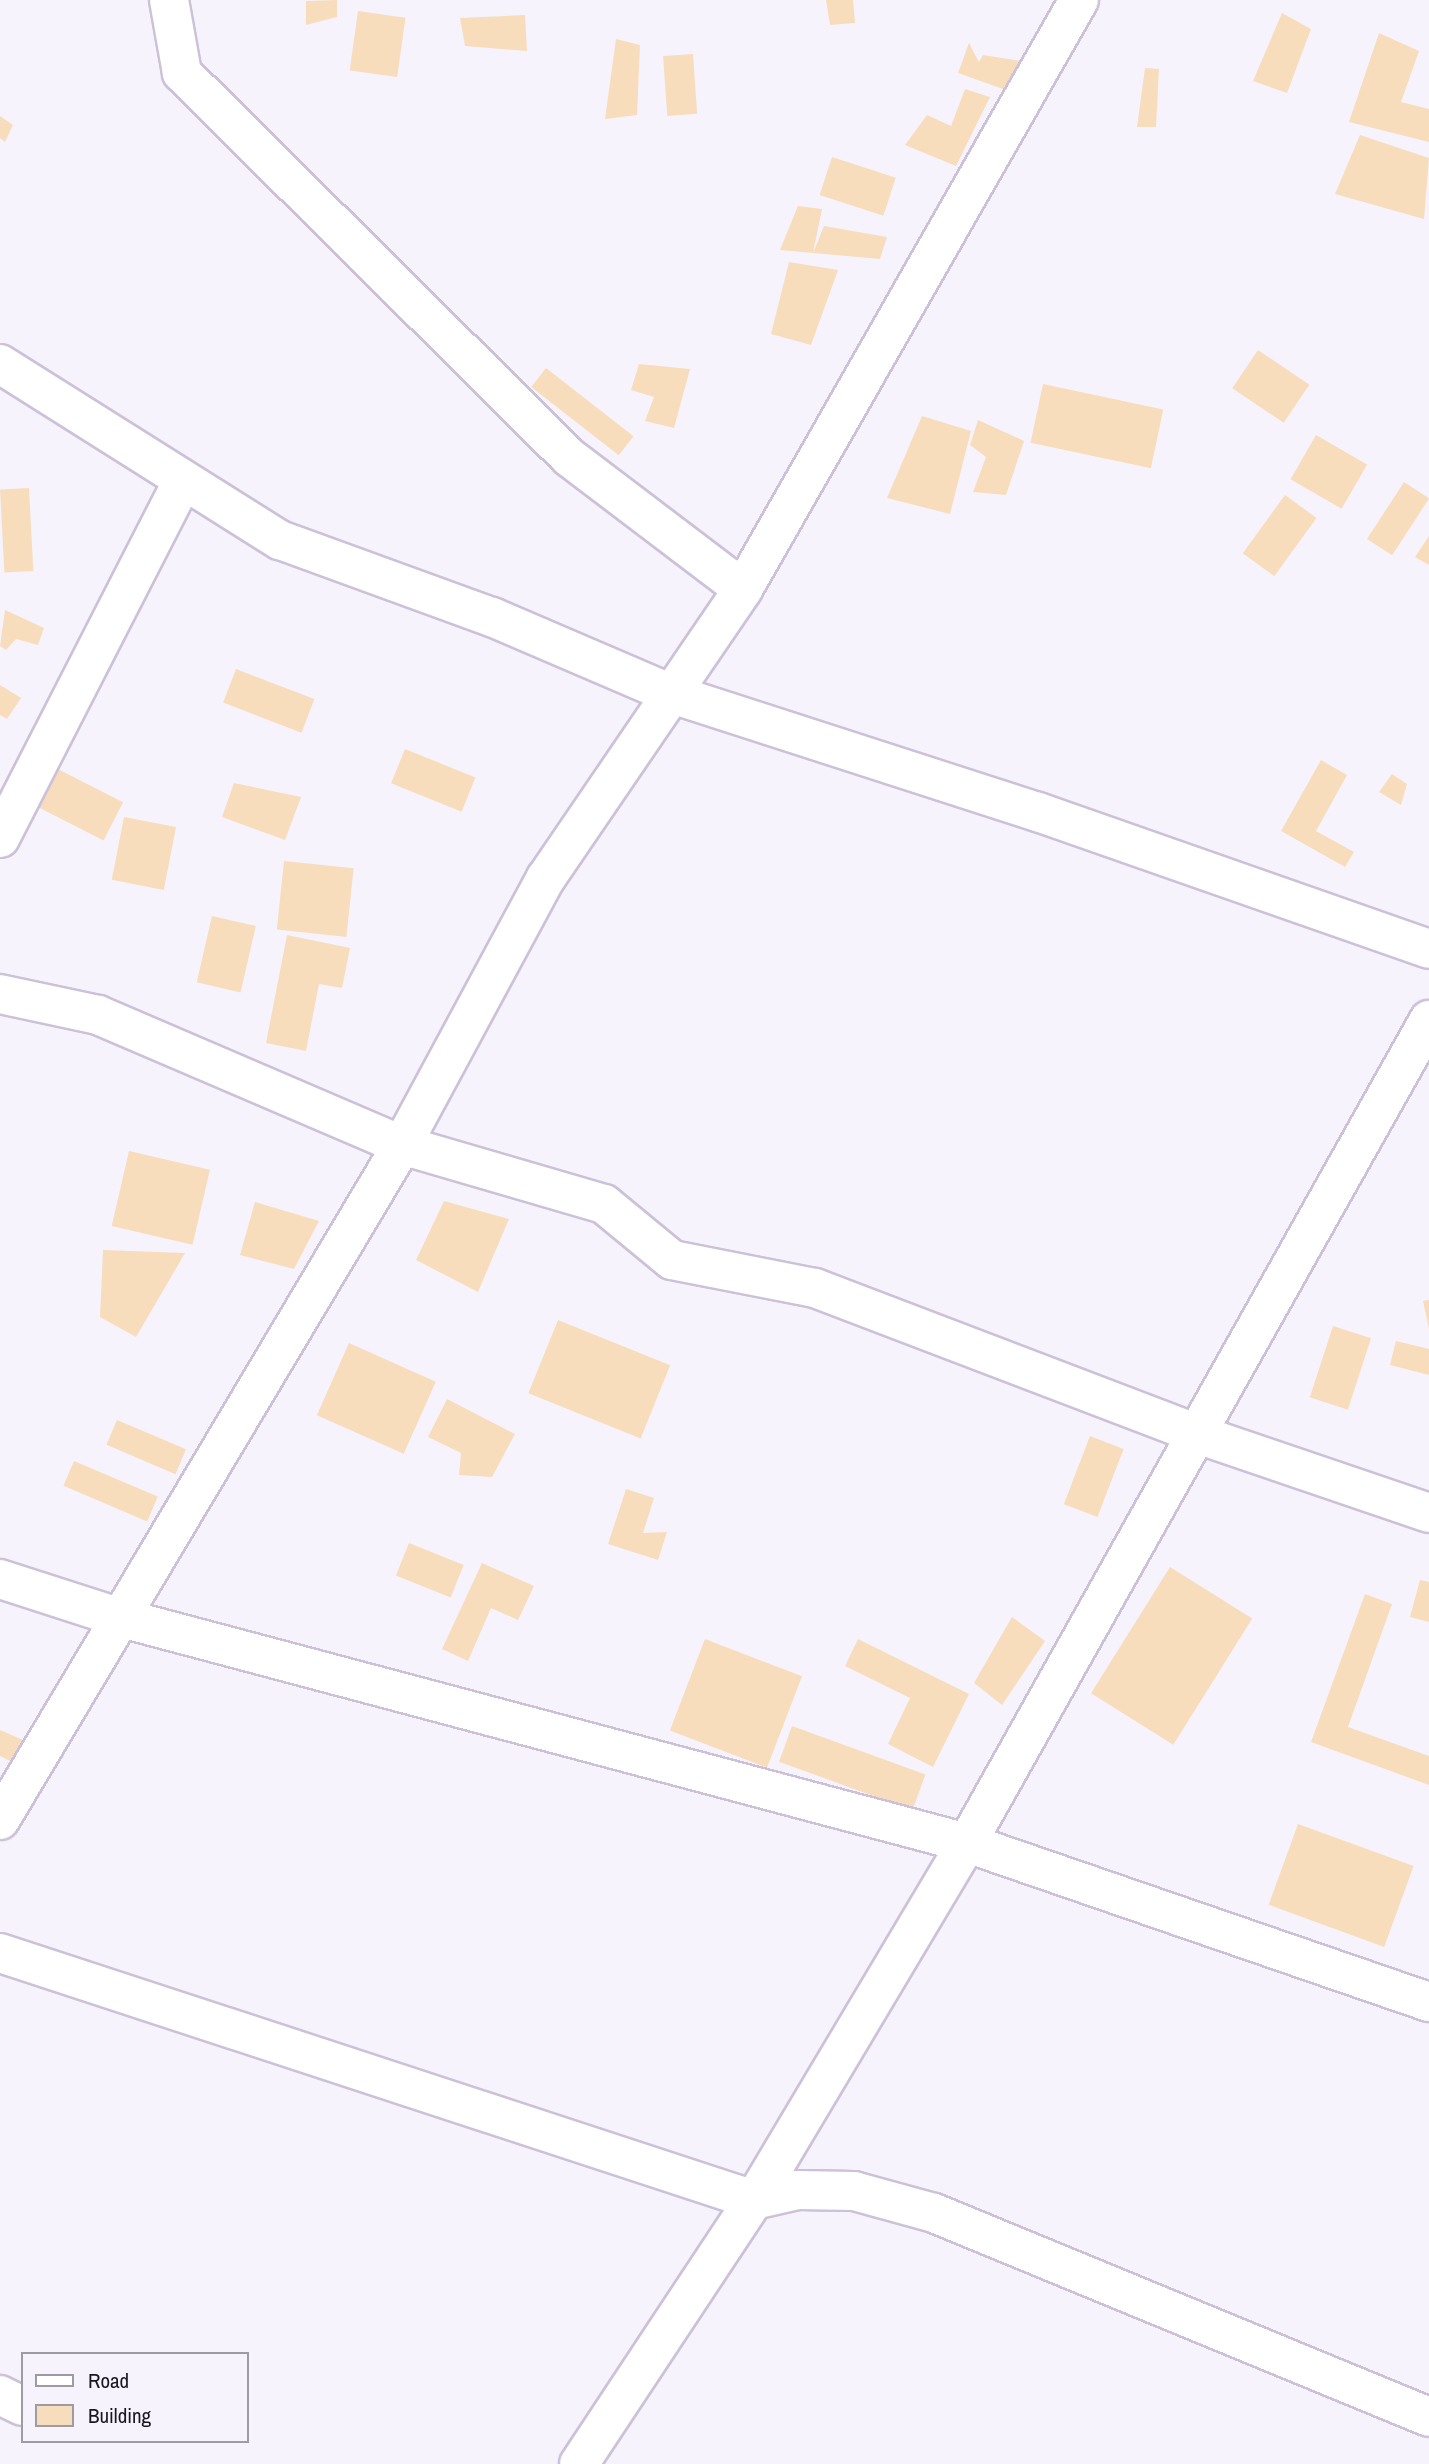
<!DOCTYPE html>
<html>
<head>
<meta charset="utf-8">
<style>
  body { margin:0 }
  #map { position:relative; width:1429px; height:2464px; overflow:hidden; background:#f7f3fd; font-family:"Archivo Narrow",sans-serif }
  div>[style] { position:absolute }
  [style*='--x'] { left:calc(var(--x)*1px); top:calc(var(--y)*1px); width:calc(var(--w)*1px); rotate:calc(var(--a)*1deg) }
  .building>* { inset:0; background:#f7ddbc; transform-origin:0 0 }
  .roads { filter:drop-shadow(2px 0 #ccc1d8) drop-shadow(-2px 0 #ccc1d8) drop-shadow(0 2px #ccc1d8) drop-shadow(0 -2px #ccc1d8) }
  .street>* { height:38px; margin:-19px; padding:0 19px; transform-origin:19px; border-radius:19px; background:#fff }
  span { translate:-50% -50%; white-space:nowrap; text-align:center; line-height:1.15; -webkit-text-stroke:6px #f7f3fd; paint-order:stroke }
  .legend { position:absolute; left:21px; top:2352px; width:228px; height:91px; box-sizing:border-box; background:#f7f3fd; border:2px solid #9f9ba4; margin:0; padding:9px 12px; list-style:none; font-size:21px; color:#1a161e }
  .legend li { display:flex; align-items:center; gap:14px; height:35px }
  .legend b { width:35px; border:2px solid #9f9ba4 }
</style>
</head>
<body>
<div id="map">
  <div class="building">
    <i style="clip-path:polygon(337px 0,337px 17px,306px 25px,306px 1px)"></i>
    <i style="clip-path:polygon(826px 0,853px 0,855px 23px,830px 25px)"></i>
    <i style="left:358px;top:11px;width:48px;height:60px;rotate:8deg"></i>
    <i style="clip-path:polygon(1282px 13px,1311px 29px,1287px 93px,1253px 81px)"></i>
    <i style="clip-path:polygon(525px 15px,527px 51px,465px 46px,460px 18px)"></i>
    <i style="clip-path:polygon(1379px 33px,1419px 51px,1401px 102px,1429px 109px,1429px 142px,1349px 122px)"></i>
    <i style="clip-path:polygon(616px 39px,640px 45px,637px 115px,605px 119px)"></i>
    <i style="clip-path:polygon(969px 43px,979px 62px,983px 55px,1021px 61px,1025px 75px,1003px 89px,958px 73px)"></i>
    <i style="left:693px;top:54px;width:60px;height:30px;rotate:86deg"></i>
    <i style="clip-path:polygon(1145px 68px,1159px 69px,1156px 127px,1137px 127px)"></i>
    <i style="clip-path:polygon(965px 89px,990px 97px,956px 166px,905px 145px,927px 115px,951px 126px)"></i>
    <i style="clip-path:polygon(0 116px,13px 125px,5px 142px,0 138px)"></i>
    <i style="clip-path:polygon(1360px 135px,1429px 158px,1424px 219px,1335px 194px)"></i>
    <i style="left:832px;top:157px;width:67px;height:40px;rotate:18deg"></i>
    <i style="clip-path:polygon(798px 206px,822px 209px,813px 253px,824px 226px,887px 237px,880px 259px,813px 253px,780px 250px)"></i>
    <i style="clip-path:polygon(789px 262px,838px 270px,811px 345px,771px 334px)"></i>
    <i style="left:1258px;top:350px;width:62px;height:46px;rotate:34deg"></i>
    <i style="clip-path:polygon(639px 364px,690px 369px,674px 428px,645px 421px,654px 397px,631px 390px)"></i>
    <i style="left:546px;top:368px;width:111px;height:24px;rotate:38deg"></i>
    <i style="left:1043px;top:384px;width:123px;height:60px;rotate:12deg"></i>
    <i style="clip-path:polygon(922px 416px,971px 431px,950px 514px,887px 498px)"></i>
    <i style="clip-path:polygon(978px 420px,1024px 441px,1006px 495px,973px 492px,986px 457px,970px 445px)"></i>
    <i style="left:1316px;top:435px;width:59px;height:51px;rotate:30deg"></i>
    <i style="left:1404px;top:482px;width:30px;height:68px;rotate:33deg"></i>
    <i style="left:29px;top:488px;width:83px;height:29px;rotate:87deg"></i>
    <i style="left:1285px;top:495px;width:39px;height:72px;rotate:36deg"></i>
    <i style="clip-path:polygon(1429px 536px,1429px 565px,1415px 557px)"></i>
    <i style="clip-path:polygon(5px 610px,44px 628px,38px 645px,16px 639px,6px 650px,0 646px)"></i>
    <i style="left:236px;top:669px;width:84px;height:36px;rotate:21deg"></i>
    <i style="clip-path:polygon(0 685px,21px 698px,7px 719px,0 715px)"></i>
    <i style="left:405px;top:749px;width:76px;height:37px;rotate:22deg"></i>
    <i style="clip-path:polygon(1321px 760px,1347px 775px,1316px 831px,1354px 852px,1345px 867px,1281px 831px)"></i>
    <i style="left:50px;top:765px;width:82px;height:43px;rotate:27deg"></i>
    <i style="clip-path:polygon(1392px 774px,1407px 784px,1401px 805px,1379px 792px)"></i>
    <i style="clip-path:polygon(234px 783px,301px 797px,285px 840px,222px 817px)"></i>
    <i style="left:124px;top:817px;width:53px;height:64px;rotate:11deg"></i>
    <i style="left:284px;top:861px;width:70px;height:69px;rotate:6deg"></i>
    <i style="left:212px;top:916px;width:45px;height:68px;rotate:13deg"></i>
    <i style="clip-path:polygon(287px 935px,350px 948px,342px 988px,319px 984px,306px 1051px,266px 1043px)"></i>
    <i style="left:129px;top:1151px;width:83px;height:77px;rotate:13deg"></i>
    <i style="clip-path:polygon(444px 1201px,509px 1219px,478px 1292px,416px 1260px)"></i>
    <i style="clip-path:polygon(255px 1202px,319px 1221px,294px 1269px,240px 1255px)"></i>
    <i style="clip-path:polygon(103px 1250px,185px 1253px,136px 1337px,100px 1317px)"></i>
    <i style="clip-path:polygon(1429px 1300px,1429px 1329px,1423px 1301px)"></i>
    <i style="left:558px;top:1320px;width:121px;height:79px;rotate:22deg"></i>
    <i style="left:1333px;top:1326px;width:40px;height:75px;rotate:18deg"></i>
    <i style="clip-path:polygon(1396px 1341px,1429px 1349px,1429px 1375px,1390px 1365px)"></i>
    <i style="left:349px;top:1343px;width:95px;height:79px;rotate:24deg"></i>
    <i style="clip-path:polygon(447px 1399px,515px 1434px,492px 1477px,459px 1475px,461px 1453px,428px 1437px)"></i>
    <i style="left:117px;top:1420px;width:75px;height:27px;rotate:23deg"></i>
    <i style="left:1090px;top:1436px;width:36px;height:73px;rotate:21deg"></i>
    <i style="left:74px;top:1461px;width:91px;height:27px;rotate:23deg"></i>
    <i style="clip-path:polygon(626px 1489px,654px 1498px,643px 1533px,667px 1532px,658px 1560px,608px 1544px)"></i>
    <i style="left:409px;top:1543px;width:59px;height:35px;rotate:22deg"></i>
    <i style="clip-path:polygon(482px 1563px,534px 1586px,518px 1620px,491px 1608px,468px 1661px,442px 1649px)"></i>
    <i style="left:1170px;top:1567px;width:97px;height:149px;rotate:32deg"></i>
    <i style="clip-path:polygon(1420px 1580px,1429px 1582px,1429px 1622px,1410px 1617px)"></i>
    <i style="clip-path:polygon(1365px 1594px,1392px 1604px,1348px 1727px,1429px 1756px,1429px 1785px,1311px 1742px)"></i>
    <i style="clip-path:polygon(1012px 1617px,1045px 1641px,1002px 1705px,974px 1683px)"></i>
    <i style="left:705px;top:1639px;width:104px;height:98px;rotate:21deg"></i>
    <i style="clip-path:polygon(858px 1639px,969px 1694px,933px 1767px,888px 1744px,910px 1698px,845px 1666px)"></i>
    <i style="left:792px;top:1726px;width:142px;height:38px;rotate:20deg"></i>
    <i style="clip-path:polygon(0 1730px,23px 1740px,12px 1762px,0 1756px)"></i>
    <i style="left:1298px;top:1824px;width:123px;height:86px;rotate:20deg"></i>
  </div>
  <div class="roads">
    <div class="street">
      <i style="--x:169;--y:0;--w:74;--a:79.9"></i>
      <i style="--x:182;--y:73;--w:545;--a:44.78"></i>
      <i style="--x:569;--y:457;--w:218;--a:37.2"></i>
      <i style="--x:0;--y:364;--w:331;--a:32.2"></i>
      <i style="--x:280;--y:540;--w:226;--a:20"></i>
      <i style="--x:492;--y:617;--w:196;--a:23.2"></i>
      <i style="--x:672;--y:694;--w:385;--a:17.9"></i>
      <i style="--x:1038;--y:812;--w:414;--a:19.3"></i>
      <i style="--x:0;--y:838;--w:401;--a:-62.9"></i>
      <i style="--x:0;--y:994;--w:100;--a:12.1"></i>
      <i style="--x:98;--y:1015;--w:331;--a:23.2"></i>
      <i style="--x:402;--y:1145;--w:210;--a:16.3"></i>
      <i style="--x:604;--y:1204;--w:88;--a:39.5"></i>
      <i style="--x:672;--y:1260;--w:146;--a:11.1"></i>
      <i style="--x:815;--y:1288;--w:406;--a:20.9"></i>
      <i style="--x:1194;--y:1433;--w:248;--a:18.8"></i>
      <i style="--x:0;--y:1579;--w:124;--a:17.9"></i>
      <i style="--x:118;--y:1617;--w:879;--a:14.91"></i>
      <i style="--x:967;--y:1843;--w:489;--a:19"></i>
      <i style="--x:0;--y:1820;--w:786;--a:-59.22"></i>
      <i style="--x:402;--y:1145;--w:303;--a:-61.7"></i>
      <i style="--x:546;--y:878;--w:350;--a:-55.7"></i>
      <i style="--x:743;--y:589;--w:678;--a:-60.3"></i>
      <i style="--x:0;--y:1953;--w:793;--a:18.14"></i>
      <i style="--x:754;--y:2200;--w:45;--a:-12.8"></i>
      <i style="--x:798;--y:2190;--w:56;--a:1"></i>
      <i style="--x:854;--y:2191;--w:83;--a:15.4"></i>
      <i style="--x:934;--y:2213;--w:535;--a:22.4"></i>
      <i style="--x:0;--y:2395;--w:25;--a:26"></i>
      <i style="--x:579;--y:2464;--w:317;--a:-56.5"></i>
      <i style="--x:754;--y:2200;--w:416;--a:-59.2"></i>
      <i style="--x:967;--y:1843;--w:944;--a:-60.69"></i>
    </div>
  </div>
  <ul class="legend">
  <li><b style="height:9px;background:#fff"></b>Road</li>
  <li><b style="height:19px;background:#f7ddbc"></b>Building</li>
  </ul>
</div>
</body>
</html>
